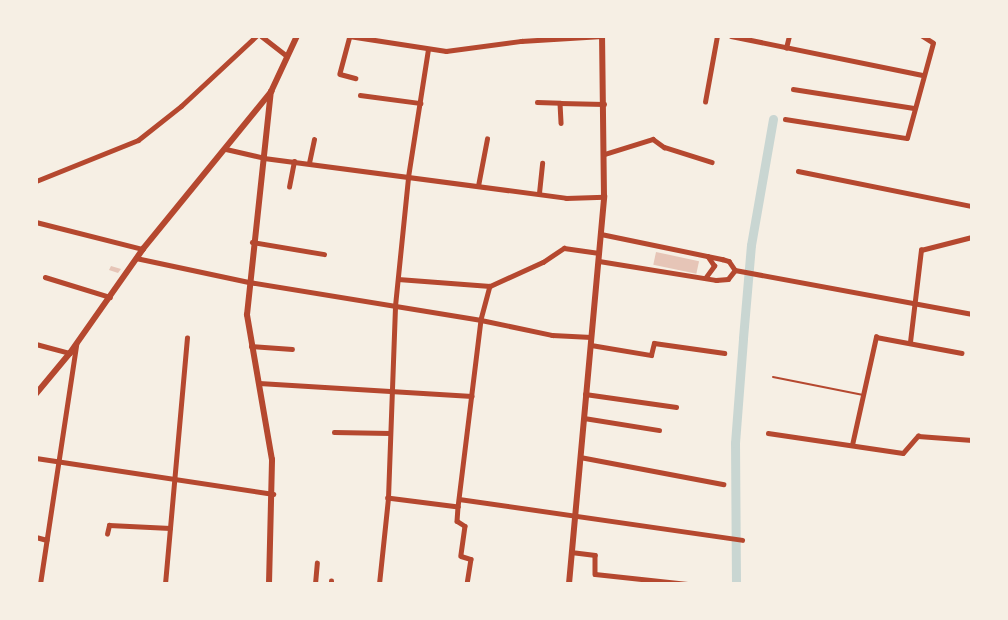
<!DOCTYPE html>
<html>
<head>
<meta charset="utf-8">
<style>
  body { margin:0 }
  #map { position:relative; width:1008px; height:620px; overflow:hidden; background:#f6efe4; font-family:Bitter,serif }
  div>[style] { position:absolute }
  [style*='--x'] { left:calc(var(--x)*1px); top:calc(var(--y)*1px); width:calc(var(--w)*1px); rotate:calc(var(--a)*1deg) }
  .canal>* { height:9px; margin:-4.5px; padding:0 4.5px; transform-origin:4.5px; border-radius:4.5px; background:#c9d6d2 }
  .building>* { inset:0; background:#e6c5b7; transform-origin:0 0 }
  .service>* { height:2px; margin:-1px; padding:0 1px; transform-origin:1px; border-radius:1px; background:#b5482f }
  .minor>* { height:4.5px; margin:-2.25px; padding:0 2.25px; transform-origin:2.25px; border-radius:2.25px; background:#b5482f }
  .tertiary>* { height:5px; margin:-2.5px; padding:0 2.5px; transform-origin:2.5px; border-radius:2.5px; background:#b5482f }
  .secondary>* { height:5.5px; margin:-2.75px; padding:0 2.75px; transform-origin:2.75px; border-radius:2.75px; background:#b5482f }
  span { translate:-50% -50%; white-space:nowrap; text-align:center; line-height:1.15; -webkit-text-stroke:4.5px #f6efe4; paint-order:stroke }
  .frame { position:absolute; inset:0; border:38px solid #f6efe4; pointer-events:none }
</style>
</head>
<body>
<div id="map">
  <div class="canal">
    <i style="--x:736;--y:584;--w:141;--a:-90.4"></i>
    <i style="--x:735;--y:443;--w:105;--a:-85.6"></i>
    <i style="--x:743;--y:338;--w:93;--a:-85.1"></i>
    <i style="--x:751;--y:245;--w:128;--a:-80.1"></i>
  </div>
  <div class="building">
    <i style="left:656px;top:252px;width:44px;height:13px;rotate:12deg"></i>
    <i style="clip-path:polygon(111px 266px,121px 269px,118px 273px,109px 270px)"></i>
  </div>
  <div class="service">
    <i style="--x:773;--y:377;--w:92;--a:11.3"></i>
  </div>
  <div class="minor">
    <i style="--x:349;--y:36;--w:98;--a:8.8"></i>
    <i style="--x:446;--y:51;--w:76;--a:-7.6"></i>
    <i style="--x:521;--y:41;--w:81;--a:-3.5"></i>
    <i style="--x:350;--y:36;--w:39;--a:105"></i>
    <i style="--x:340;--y:74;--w:16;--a:15"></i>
    <i style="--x:731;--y:36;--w:195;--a:11.5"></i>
    <i style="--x:786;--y:48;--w:12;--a:-76"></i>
    <i style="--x:793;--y:89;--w:122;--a:8.9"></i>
    <i style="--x:360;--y:95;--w:61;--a:7.6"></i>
    <i style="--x:537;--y:102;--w:23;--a:2"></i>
    <i style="--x:560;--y:103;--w:20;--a:87"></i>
    <i style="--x:705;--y:102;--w:67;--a:-79.7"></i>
    <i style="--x:560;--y:103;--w:44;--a:1.3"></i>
    <i style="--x:785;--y:119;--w:123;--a:8.9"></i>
    <i style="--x:907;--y:138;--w:98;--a:-74.7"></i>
    <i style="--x:933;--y:43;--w:13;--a:-148"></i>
    <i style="--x:226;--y:149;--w:39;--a:13"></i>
    <i style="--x:264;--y:158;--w:305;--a:7.5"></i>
    <i style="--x:566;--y:198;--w:38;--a:-2"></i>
    <i style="--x:605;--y:154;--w:50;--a:-17.4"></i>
    <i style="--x:653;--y:139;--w:14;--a:36"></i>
    <i style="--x:664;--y:147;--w:50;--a:17.4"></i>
    <i style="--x:309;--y:163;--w:24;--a:-78"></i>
    <i style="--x:798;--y:171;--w:177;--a:11.4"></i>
    <i style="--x:478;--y:186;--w:48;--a:-79.2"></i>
    <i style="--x:289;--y:187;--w:26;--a:-79"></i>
    <i style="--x:539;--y:193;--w:30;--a:-84"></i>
    <i style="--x:36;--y:222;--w:110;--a:14.2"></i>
    <i style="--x:601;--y:234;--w:124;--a:11.7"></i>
    <i style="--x:722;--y:259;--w:7;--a:16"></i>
    <i style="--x:729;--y:261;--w:11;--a:56"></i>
    <i style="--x:252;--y:242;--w:73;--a:9.5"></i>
    <i style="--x:136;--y:258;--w:116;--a:12"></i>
    <i style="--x:249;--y:282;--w:235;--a:9.3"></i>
    <i style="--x:481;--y:320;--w:188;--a:97"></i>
    <i style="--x:458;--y:507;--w:71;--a:-172.7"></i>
    <i style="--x:599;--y:261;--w:119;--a:9.2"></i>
    <i style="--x:716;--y:280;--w:12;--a:-5"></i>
    <i style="--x:728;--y:279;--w:11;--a:-52"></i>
    <i style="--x:735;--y:270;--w:241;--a:10.5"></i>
    <i style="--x:45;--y:277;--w:68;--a:17.1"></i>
    <i style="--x:706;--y:277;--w:14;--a:-54"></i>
    <i style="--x:714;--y:266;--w:11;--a:-124"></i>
    <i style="--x:398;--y:279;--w:92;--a:4.4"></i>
    <i style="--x:490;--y:286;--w:58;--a:-24.4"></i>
    <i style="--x:543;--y:262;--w:25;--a:-34"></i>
    <i style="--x:564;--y:248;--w:35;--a:8"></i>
    <i style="--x:490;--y:286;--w:35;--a:105"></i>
    <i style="--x:481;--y:320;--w:73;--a:11.9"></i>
    <i style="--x:552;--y:335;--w:39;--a:3"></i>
    <i style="--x:910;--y:342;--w:93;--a:-83.2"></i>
    <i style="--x:921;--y:250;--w:53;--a:-14.3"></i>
    <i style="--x:36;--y:344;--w:35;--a:15"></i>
    <i style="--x:591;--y:345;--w:61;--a:9.5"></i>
    <i style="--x:651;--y:355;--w:12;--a:-76"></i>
    <i style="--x:654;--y:343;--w:71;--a:8.1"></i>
    <i style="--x:251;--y:346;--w:41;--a:4.2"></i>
    <i style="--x:259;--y:383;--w:213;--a:3.5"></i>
    <i style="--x:585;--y:394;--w:92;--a:8.1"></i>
    <i style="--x:584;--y:418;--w:76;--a:9.1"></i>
    <i style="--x:334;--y:432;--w:56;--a:1"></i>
    <i style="--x:768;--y:433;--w:136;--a:8.4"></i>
    <i style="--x:903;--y:453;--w:23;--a:-49"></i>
    <i style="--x:918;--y:436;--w:54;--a:4.2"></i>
    <i style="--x:852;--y:445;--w:111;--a:-77.5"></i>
    <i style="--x:876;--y:337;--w:87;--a:10.5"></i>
    <i style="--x:580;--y:457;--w:146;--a:10.7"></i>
    <i style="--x:36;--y:458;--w:240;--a:8.6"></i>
    <i style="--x:459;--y:499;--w:286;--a:8.2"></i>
    <i style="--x:458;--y:507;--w:14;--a:94"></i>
    <i style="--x:457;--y:521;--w:9;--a:32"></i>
    <i style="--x:465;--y:526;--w:30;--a:98"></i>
    <i style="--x:461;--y:556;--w:10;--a:17"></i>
    <i style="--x:471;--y:559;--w:25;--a:99"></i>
    <i style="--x:107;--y:534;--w:9;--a:-77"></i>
    <i style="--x:109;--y:525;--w:61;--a:2.8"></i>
    <i style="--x:36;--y:537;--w:11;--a:15"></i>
    <i style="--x:571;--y:552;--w:24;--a:7"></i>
    <i style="--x:595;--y:555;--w:19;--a:90"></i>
    <i style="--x:595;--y:574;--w:95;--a:6.1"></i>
    <i style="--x:40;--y:584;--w:242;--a:-81.4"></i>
    <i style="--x:165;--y:584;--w:247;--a:-84.9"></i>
    <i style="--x:315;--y:584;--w:21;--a:-85"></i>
    <i style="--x:331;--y:584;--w:3;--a:-90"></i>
    <i style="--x:379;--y:584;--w:86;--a:-84"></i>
    <i style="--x:388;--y:498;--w:192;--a:-87.9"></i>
    <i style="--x:395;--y:306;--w:130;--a:-84.2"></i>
    <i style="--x:408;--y:177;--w:129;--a:-81.1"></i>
  </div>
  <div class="tertiary">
    <i style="--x:261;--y:36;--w:33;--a:38"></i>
    <i style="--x:36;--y:181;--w:110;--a:-21.9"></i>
    <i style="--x:138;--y:140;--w:55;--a:-38.3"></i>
    <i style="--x:181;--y:106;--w:103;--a:-43"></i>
  </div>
  <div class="secondary">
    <i style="--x:36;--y:394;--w:53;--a:-50.3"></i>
    <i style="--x:70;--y:353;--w:127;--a:-54.9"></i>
    <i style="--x:143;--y:249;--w:203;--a:-50.8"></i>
    <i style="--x:269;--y:584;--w:124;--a:-88.6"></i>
    <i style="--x:272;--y:460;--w:147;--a:-99.8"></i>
    <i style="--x:247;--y:315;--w:224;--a:-83.9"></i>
    <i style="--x:271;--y:92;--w:62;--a:-65.1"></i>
    <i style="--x:569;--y:584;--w:389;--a:-84.8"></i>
    <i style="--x:604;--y:197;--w:161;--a:-90.7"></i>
  </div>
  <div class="frame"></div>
</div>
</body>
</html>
